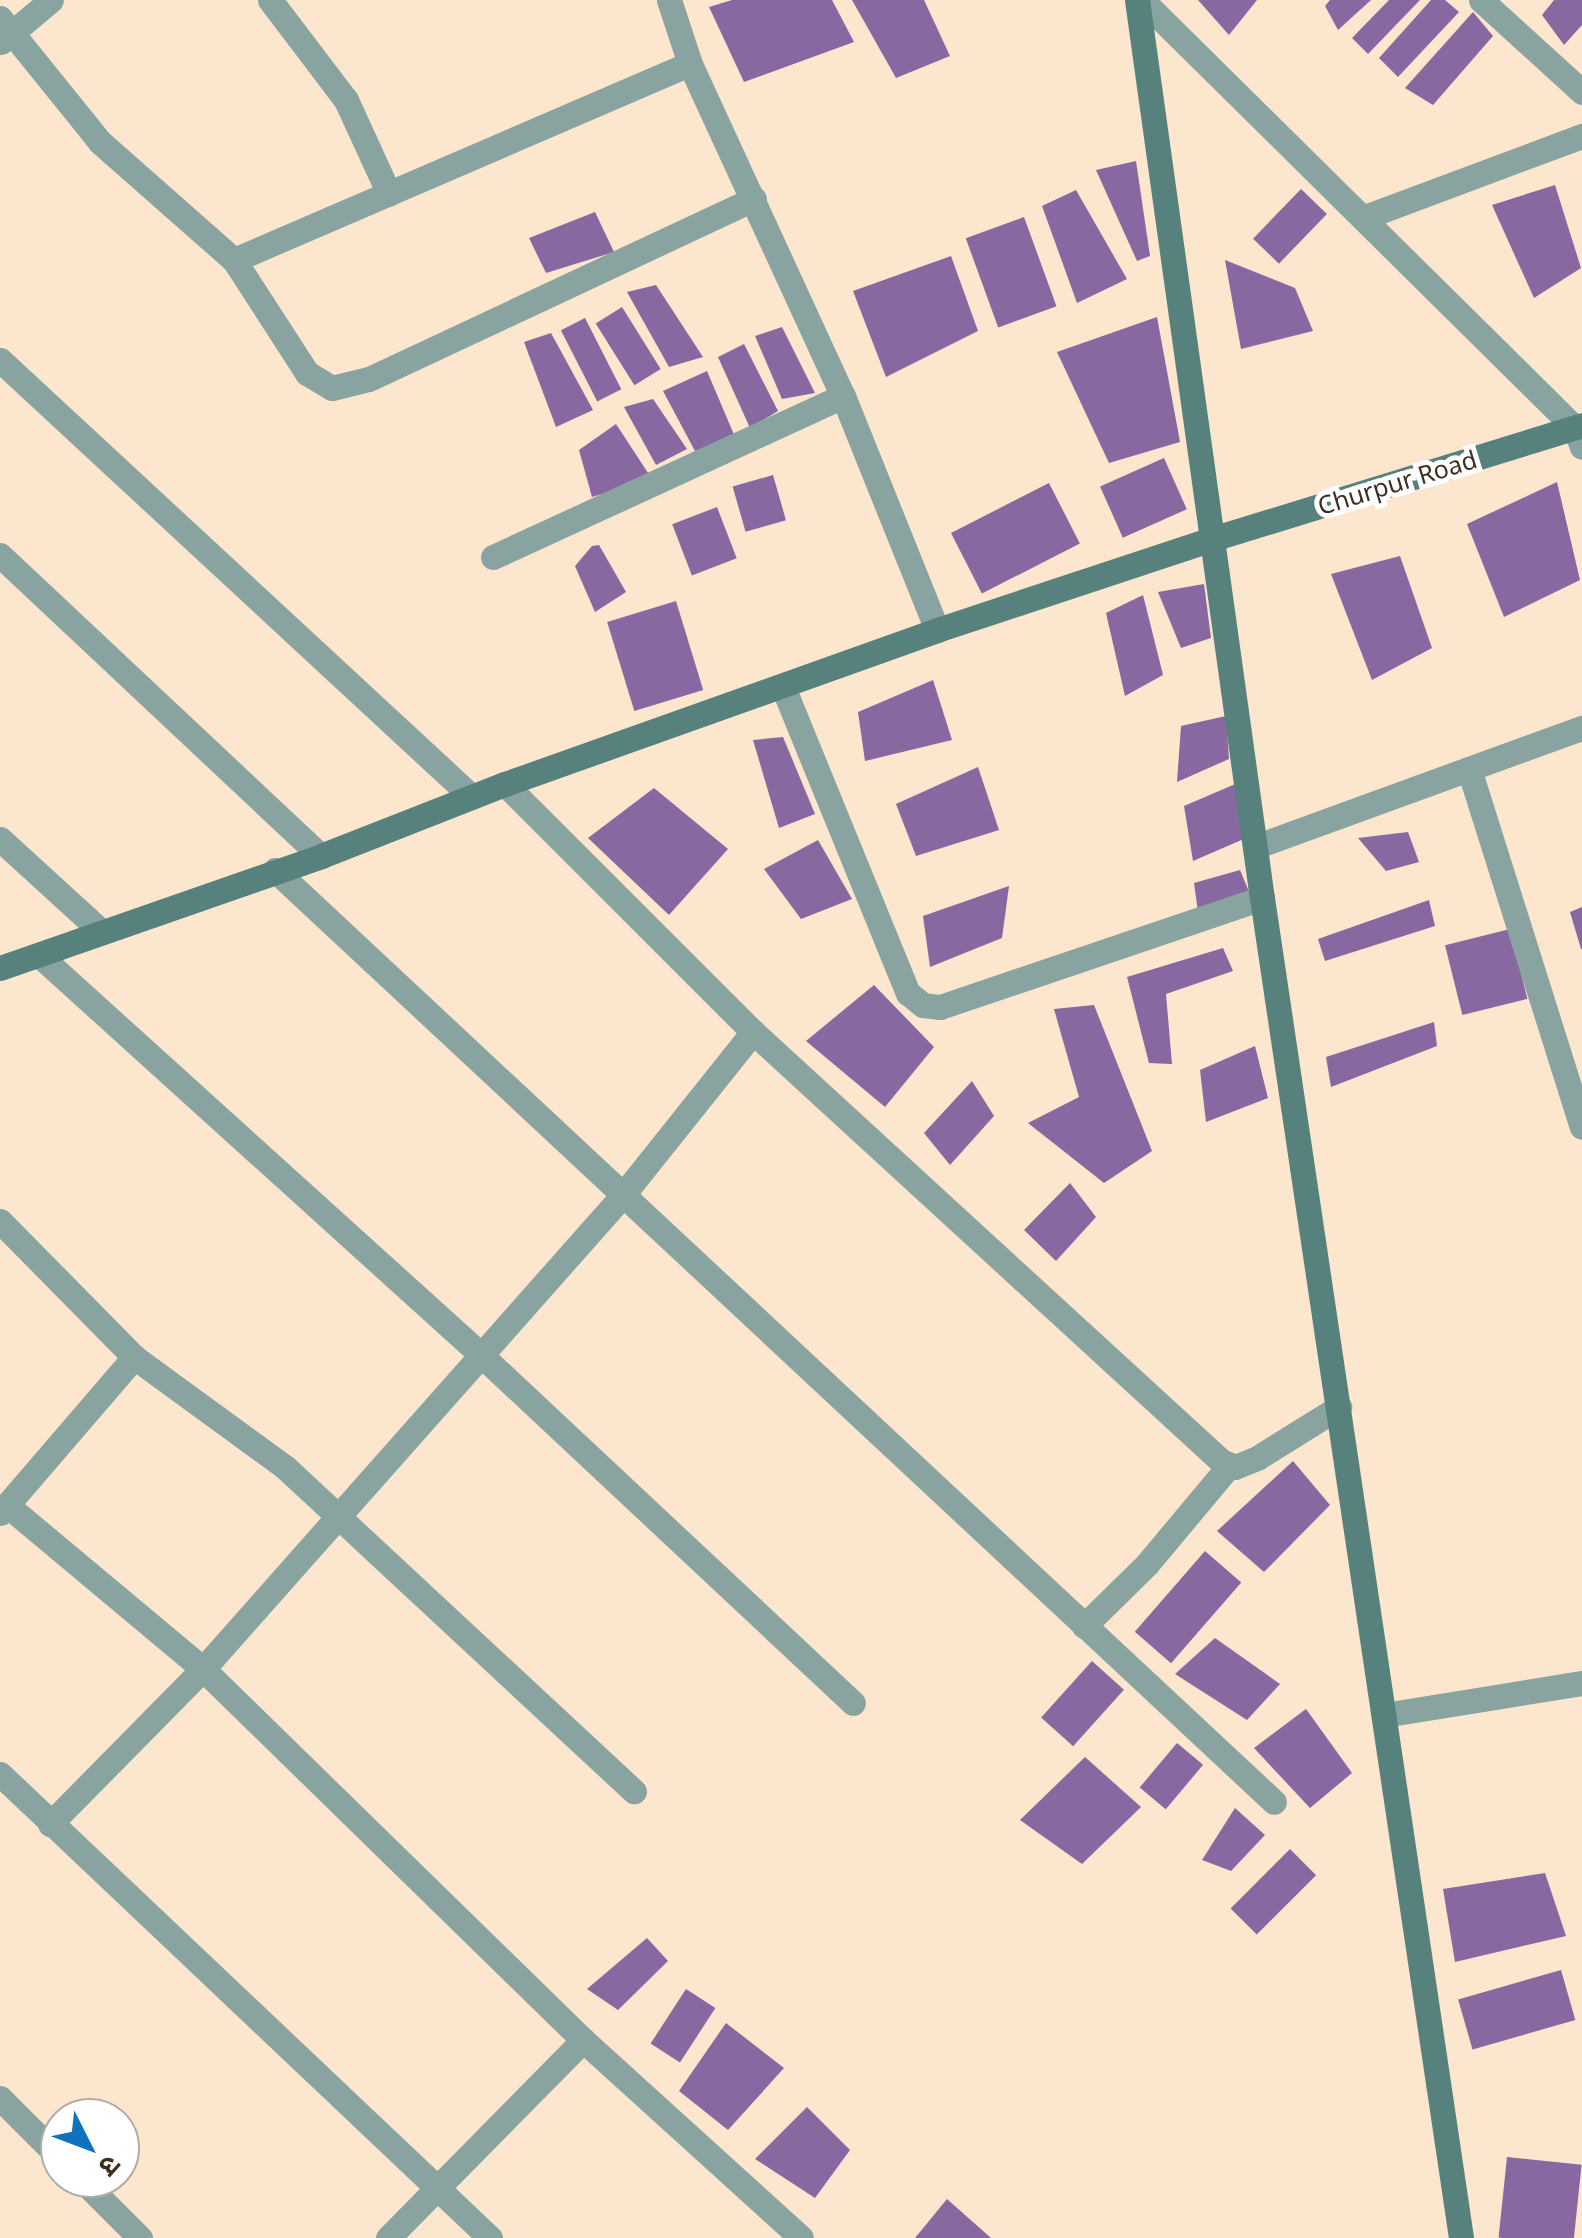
<!DOCTYPE html>
<html>
<head>
<meta charset="utf-8">
<style>
  body { margin:0 }
  #map { position:relative; width:1582px; height:2238px; overflow:hidden; background:#fce6cd; font-family:"Noto Sans","Noto Sans Devanagari",sans-serif }
  div>[style] { position:absolute }
  [style*='--x'] { left:calc(var(--x)*1px); top:calc(var(--y)*1px); width:calc(var(--w)*1px); rotate:calc(var(--a)*1deg) }
  .building>* { inset:0; background:#8868a1; transform-origin:0 0 }
  .street>* { height:25px; margin:-12.5px; padding:0 12.5px; transform-origin:12.5px; border-radius:12.5px; background:#88a3a0 }
  .secondary>* { height:25px; margin:-12.5px; padding:0 12.5px; transform-origin:12.5px; border-radius:12.5px; background:#57817d }
  span { translate:-50% -50%; white-space:nowrap; text-align:center; line-height:1.15; -webkit-text-stroke:10px #fff; paint-order:stroke }
  .street-label { font-size:25px; color:#3e3020 }
  .north { position:absolute; left:40px; top:2098px; width:100px; height:100px; box-sizing:border-box; background:#fff; border:2px solid #b2aca6; border-radius:50%; rotate:132deg; font-size:28px; font-weight:700; line-height:40px; text-align:center; color:#3e3020 }
  .north::after { content:''; display:block; margin:auto; width:35px; height:45px; background:#1071bd; clip-path:polygon(50% 0,100% 100%,50% 72%,0 100%) }
</style>
</head>
<body>
<div id="map">
  <div class="building">
    <i style="clip-path:polygon(732px 0,832px 0,854px 42px,744px 82px,709px 7px)"></i>
    <i style="clip-path:polygon(852px 0,924px 0,950px 56px,896px 78px)"></i>
    <i style="clip-path:polygon(1198px 0,1257px 0,1229px 35px)"></i>
    <i style="clip-path:polygon(1330px 0,1371px 0,1338px 30px,1325px 6px)"></i>
    <i style="clip-path:polygon(1389px 0,1420px 0,1368px 54px,1352px 38px)"></i>
    <i style="clip-path:polygon(1431px 0,1445px 0,1459px 12px,1398px 77px,1379px 58px)"></i>
    <i style="clip-path:polygon(1554px 0,1582px 0,1582px 25px,1564px 45px,1542px 15px)"></i>
    <i style="clip-path:polygon(1473px 12px,1493px 36px,1433px 105px,1405px 88px)"></i>
    <i style="clip-path:polygon(1136px 161px,1150px 256px,1137px 261px,1096px 170px)"></i>
    <i style="clip-path:polygon(1555px 185px,1581px 268px,1534px 298px,1492px 205px)"></i>
    <i style="left:1301px;top:189px;width:36px;height:69px;rotate:44deg"></i>
    <i style="clip-path:polygon(1076px 190px,1127px 279px,1077px 303px,1042px 206px)"></i>
    <i style="clip-path:polygon(595px 212px,614px 252px,546px 273px,529px 238px)"></i>
    <i style="left:1024px;top:217px;width:95px;height:62px;rotate:70deg"></i>
    <i style="clip-path:polygon(951px 256px,978px 331px,886px 377px,853px 291px)"></i>
    <i style="clip-path:polygon(1225px 260px,1295px 288px,1313px 331px,1241px 349px)"></i>
    <i style="clip-path:polygon(656px 285px,703px 357px,669px 367px,627px 292px)"></i>
    <i style="left:622px;top:307px;width:73px;height:31px;rotate:58deg"></i>
    <i style="clip-path:polygon(1157px 317px,1180px 442px,1109px 463px,1057px 352px)"></i>
    <i style="left:585px;top:318px;width:80px;height:27px;rotate:63deg"></i>
    <i style="clip-path:polygon(782px 327px,815px 393px,782px 399px,755px 336px)"></i>
    <i style="clip-path:polygon(551px 333px,593px 410px,556px 427px,524px 342px)"></i>
    <i style="clip-path:polygon(744px 344px,778px 411px,750px 428px,718px 357px)"></i>
    <i style="clip-path:polygon(707px 371px,735px 437px,695px 451px,663px 391px)"></i>
    <i style="clip-path:polygon(653px 399px,687px 449px,656px 465px,624px 407px)"></i>
    <i style="clip-path:polygon(616px 424px,652px 479px,592px 497px,579px 450px)"></i>
    <i style="left:1164px;top:458px;width:56px;height:70px;rotate:66deg"></i>
    <i style="left:773px;top:475px;width:47px;height:42px;rotate:74deg"></i>
    <i style="clip-path:polygon(1557px 482px,1580px 580px,1504px 617px,1467px 524px)"></i>
    <i style="left:1049px;top:483px;width:68px;height:110px;rotate:63deg"></i>
    <i style="left:717px;top:507px;width:55px;height:48px;rotate:69deg"></i>
    <i style="clip-path:polygon(599px 545px,626px 592px,595px 612px,575px 566px,592px 546px)"></i>
    <i style="clip-path:polygon(1400px 556px,1432px 648px,1372px 680px,1331px 574px)"></i>
    <i style="clip-path:polygon(1204px 584px,1211px 638px,1181px 648px,1158px 592px)"></i>
    <i style="clip-path:polygon(1143px 595px,1163px 675px,1125px 696px,1106px 613px)"></i>
    <i style="left:676px;top:601px;width:93px;height:72px;rotate:73deg"></i>
    <i style="clip-path:polygon(933px 680px,952px 740px,865px 761px,858px 712px)"></i>
    <i style="clip-path:polygon(1226px 716px,1229px 759px,1177px 782px,1181px 726px)"></i>
    <i style="clip-path:polygon(783px 737px,815px 814px,779px 828px,753px 740px)"></i>
    <i style="clip-path:polygon(978px 767px,999px 830px,916px 856px,896px 804px)"></i>
    <i style="clip-path:polygon(1240px 782px,1246px 838px,1193px 861px,1184px 806px)"></i>
    <i style="clip-path:polygon(654px 788px,728px 849px,669px 915px,588px 838px)"></i>
    <i style="clip-path:polygon(1408px 832px,1419px 862px,1386px 871px,1358px 838px)"></i>
    <i style="clip-path:polygon(818px 840px,852px 899px,801px 919px,764px 869px)"></i>
    <i style="clip-path:polygon(1240px 870px,1250px 894px,1198px 912px,1194px 883px)"></i>
    <i style="clip-path:polygon(1009px 886px,1002px 938px,930px 967px,923px 916px)"></i>
    <i style="clip-path:polygon(1429px 900px,1435px 926px,1325px 961px,1318px 939px)"></i>
    <i style="clip-path:polygon(1582px 907px,1582px 949px,1581px 949px,1570px 912px)"></i>
    <i style="left:1510px;top:929px;width:72px;height:67px;rotate:76deg"></i>
    <i style="clip-path:polygon(1223px 948px,1233px 971px,1166px 994px,1172px 1064px,1149px 1063px,1127px 977px)"></i>
    <i style="clip-path:polygon(874px 985px,934px 1047px,885px 1107px,806px 1041px)"></i>
    <i style="clip-path:polygon(1094px 1005px,1152px 1151px,1104px 1183px,1028px 1123px,1079px 1097px,1054px 1009px)"></i>
    <i style="clip-path:polygon(1434px 1022px,1437px 1046px,1331px 1087px,1326px 1057px)"></i>
    <i style="clip-path:polygon(1255px 1046px,1268px 1098px,1206px 1122px,1200px 1070px)"></i>
    <i style="clip-path:polygon(972px 1081px,994px 1116px,950px 1165px,924px 1133px)"></i>
    <i style="clip-path:polygon(1070px 1183px,1096px 1217px,1056px 1261px,1024px 1230px)"></i>
    <i style="clip-path:polygon(1293px 1461px,1330px 1505px,1264px 1572px,1217px 1531px)"></i>
    <i style="left:1205px;top:1551px;width:48px;height:107px;rotate:41deg"></i>
    <i style="clip-path:polygon(1215px 1638px,1280px 1684px,1247px 1720px,1175px 1674px)"></i>
    <i style="left:1092px;top:1661px;width:43px;height:76px;rotate:42deg"></i>
    <i style="clip-path:polygon(1306px 1709px,1352px 1773px,1310px 1808px,1254px 1748px)"></i>
    <i style="left:1177px;top:1743px;width:34px;height:58px;rotate:40deg"></i>
    <i style="clip-path:polygon(1085px 1757px,1141px 1807px,1082px 1864px,1020px 1820px)"></i>
    <i style="clip-path:polygon(1235px 1808px,1265px 1835px,1231px 1871px,1202px 1860px)"></i>
    <i style="left:1290px;top:1849px;width:37px;height:84px;rotate:45deg"></i>
    <i style="clip-path:polygon(1545px 1873px,1566px 1936px,1455px 1962px,1443px 1889px)"></i>
    <i style="clip-path:polygon(647px 1938px,668px 1961px,618px 2010px,587px 1989px)"></i>
    <i style="left:1561px;top:1970px;width:52px;height:107px;rotate:74deg"></i>
    <i style="left:686px;top:1989px;width:35px;height:65px;rotate:33deg"></i>
    <i style="clip-path:polygon(726px 2023px,784px 2068px,728px 2130px,679px 2091px)"></i>
    <i style="clip-path:polygon(807px 2107px,850px 2150px,815px 2198px,755px 2159px)"></i>
    <i style="left:1507px;top:2157px;width:75px;height:81px;rotate:6deg"></i>
    <i style="clip-path:polygon(947px 2199px,991px 2238px,915px 2238px)"></i>
  </div>
  <div class="street">
    <i style="--x:270;--y:0;--w:126;--a:52.8"></i>
    <i style="--x:346;--y:100;--w:103;--a:65.4"></i>
    <i style="--x:669;--y:0;--w:67;--a:71.8"></i>
    <i style="--x:690;--y:64;--w:366;--a:65.3"></i>
    <i style="--x:843;--y:396;--w:252;--a:68.1"></i>
    <i style="--x:1142;--y:0;--w:609;--a:44.67"></i>
    <i style="--x:1575;--y:428;--w:20;--a:70"></i>
    <i style="--x:1481;--y:0;--w:137;--a:42.3"></i>
    <i style="--x:0;--y:18;--w:159;--a:51.1"></i>
    <i style="--x:100;--y:142;--w:179;--a:41.4"></i>
    <i style="--x:234;--y:260;--w:135;--a:57.1"></i>
    <i style="--x:307;--y:373;--w:29;--a:31"></i>
    <i style="--x:332;--y:388;--w:38;--a:-14"></i>
    <i style="--x:369;--y:379;--w:425;--a:-25.1"></i>
    <i style="--x:1;--y:42;--w:65;--a:-40"></i>
    <i style="--x:1365;--y:217;--w:232;--a:-20.5"></i>
    <i style="--x:234;--y:260;--w:496;--a:-23.3"></i>
    <i style="--x:0;--y:360;--w:643;--a:42.79"></i>
    <i style="--x:0;--y:555;--w:440;--a:43.2"></i>
    <i style="--x:493;--y:557;--w:385;--a:-24.7"></i>
    <i style="--x:783;--y:687;--w:331;--a:67.8"></i>
    <i style="--x:908;--y:993;--w:19;--a:39"></i>
    <i style="--x:923;--y:1005;--w:17;--a:7"></i>
    <i style="--x:940;--y:1007;--w:340;--a:-18.7"></i>
    <i style="--x:1469;--y:769;--w:375;--a:72.5"></i>
    <i style="--x:505;--y:784;--w:351;--a:45"></i>
    <i style="--x:753;--y:1032;--w:635;--a:42.51"></i>
    <i style="--x:1221;--y:1461;--w:15;--a:23"></i>
    <i style="--x:1235;--y:1467;--w:24;--a:-22"></i>
    <i style="--x:1257;--y:1458;--w:97;--a:-31.9"></i>
    <i style="--x:0;--y:839;--w:138;--a:42.4"></i>
    <i style="--x:1257;--y:846;--w:346;--a:-20"></i>
    <i style="--x:275;--y:870;--w:1366;--a:43.01"></i>
    <i style="--x:39;--y:955;--w:593;--a:42.13"></i>
    <i style="--x:479;--y:1353;--w:512;--a:43.1"></i>
    <i style="--x:0;--y:1221;--w:191;--a:45.4"></i>
    <i style="--x:134;--y:1357;--w:188;--a:36.1"></i>
    <i style="--x:286;--y:1468;--w:475;--a:42.9"></i>
    <i style="--x:8;--y:1506;--w:254;--a:39.9"></i>
    <i style="--x:203;--y:1669;--w:531;--a:44.31"></i>
    <i style="--x:0;--y:1513;--w:206;--a:-49.3"></i>
    <i style="--x:1084;--y:1626;--w:88;--a:-44.5"></i>
    <i style="--x:1147;--y:1564;--w:128;--a:-50.1"></i>
    <i style="--x:1384;--y:1715;--w:201;--a:-9.2"></i>
    <i style="--x:0;--y:1774;--w:675;--a:43.44"></i>
    <i style="--x:50;--y:1824;--w:218;--a:-45.4"></i>
    <i style="--x:203;--y:1669;--w:632;--a:-48.46"></i>
    <i style="--x:622;--y:1196;--w:210;--a:-51.4"></i>
    <i style="--x:0;--y:2098;--w:85;--a:45"></i>
    <i style="--x:80;--y:2178;--w:85;--a:45"></i>
    <i style="--x:388;--y:2238;--w:278;--a:-45.4"></i>
    <i style="--x:583;--y:2040;--w:294;--a:42.2"></i>
  </div>
  <div class="secondary">
    <i style="--x:1137;--y:0;--w:907;--a:82.08"></i>
    <i style="--x:1262;--y:898;--w:1355;--a:81.55"></i>
    <i style="--x:0;--y:968;--w:340;--a:-19.2"></i>
    <i style="--x:321;--y:856;--w:198;--a:-21.4"></i>
    <i style="--x:505;--y:784;--w:459;--a:-19.6"></i>
    <i style="--x:937;--y:630;--w:290;--a:-18.3"></i>
    <i style="--x:1212;--y:539;--w:387;--a:-17.1"></i>
  </div>
  <div class="street-label">
    <span style="left:1397px;top:482px;rotate:-17deg">Churpur Road</span>
  </div>
  <div class="north">उ</div>
</div>
</body>
</html>
